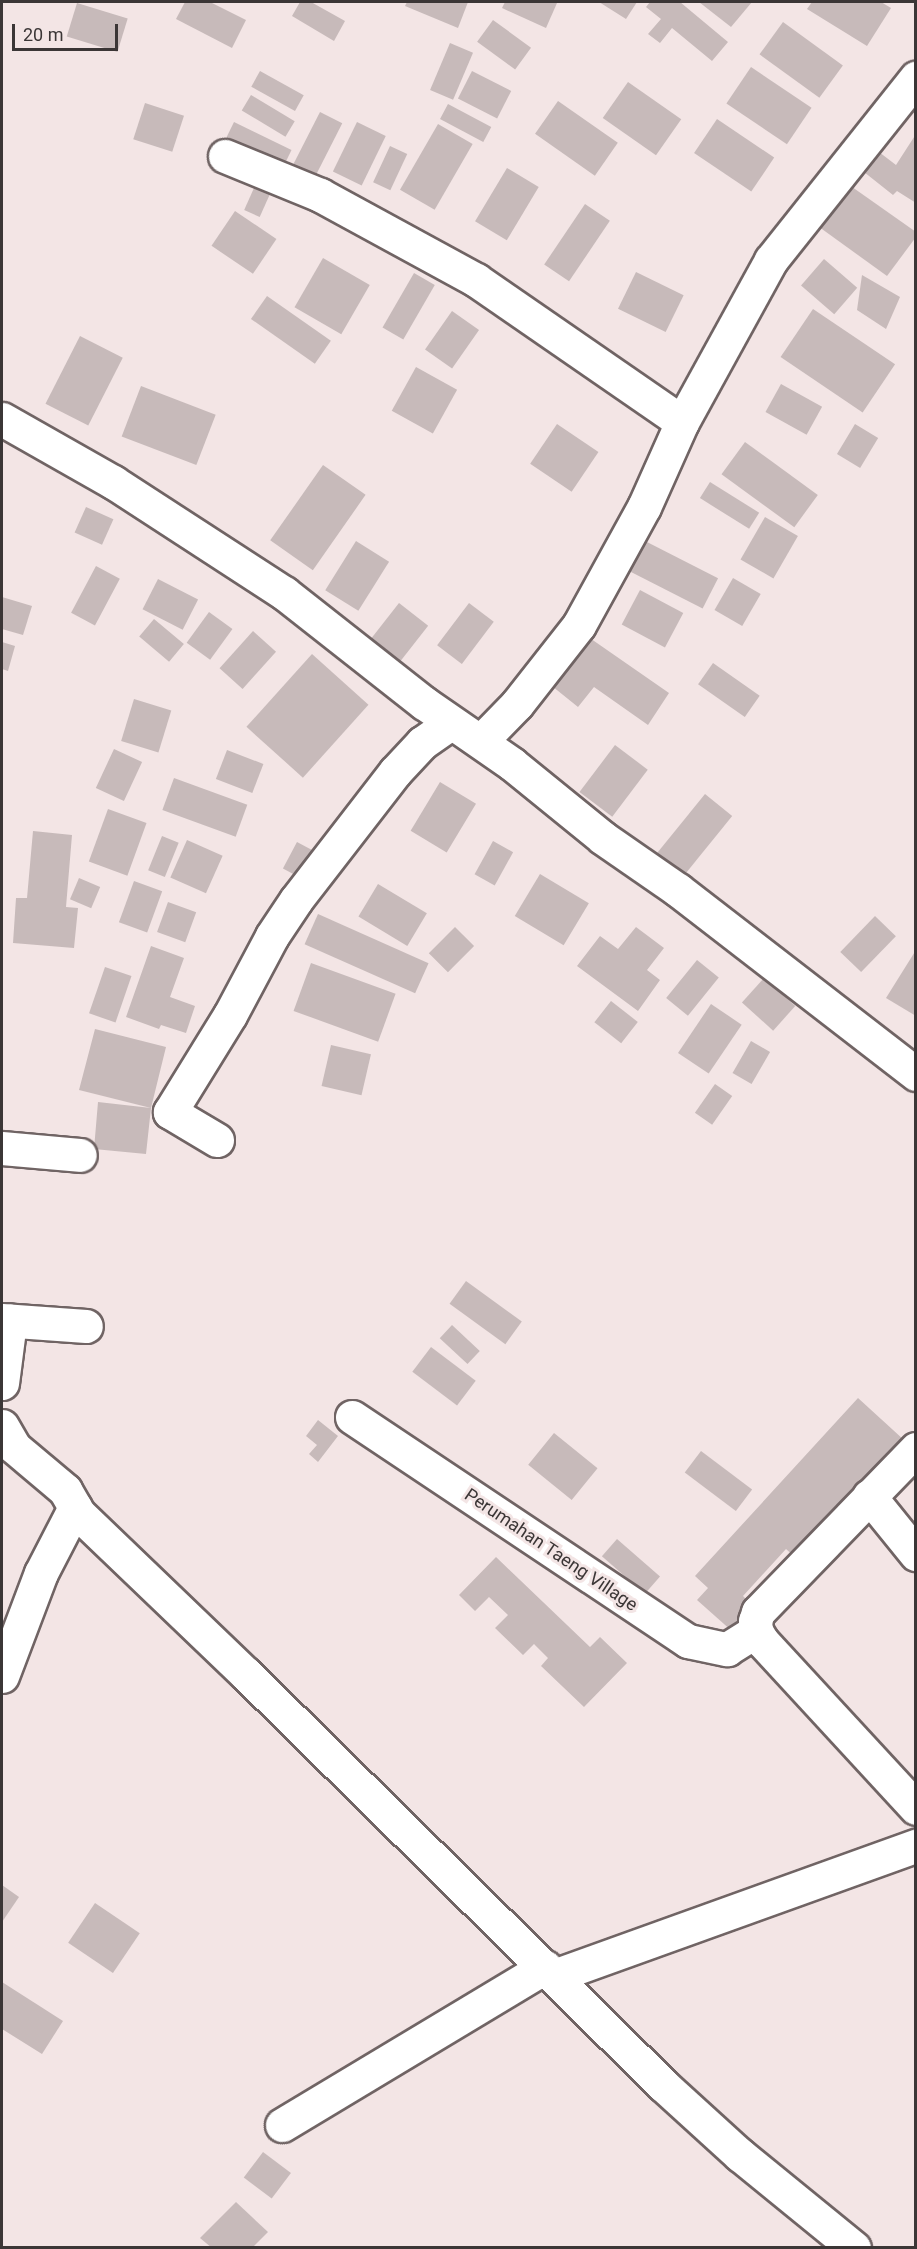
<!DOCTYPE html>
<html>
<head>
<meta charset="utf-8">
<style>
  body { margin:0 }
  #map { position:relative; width:917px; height:2249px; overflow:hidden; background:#f3e5e5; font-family:Roboto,sans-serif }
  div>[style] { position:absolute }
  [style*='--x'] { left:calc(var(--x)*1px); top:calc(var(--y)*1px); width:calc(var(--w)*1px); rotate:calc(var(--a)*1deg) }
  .building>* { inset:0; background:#c7baba; transform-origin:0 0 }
  .roads { filter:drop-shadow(2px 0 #706464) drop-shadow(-2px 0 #706464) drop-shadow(0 2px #706464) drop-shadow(0 -2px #706464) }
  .street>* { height:33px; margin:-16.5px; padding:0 16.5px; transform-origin:16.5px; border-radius:16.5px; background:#fff }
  span { translate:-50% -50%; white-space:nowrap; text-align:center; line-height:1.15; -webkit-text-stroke:6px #f3e5e5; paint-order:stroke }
  .street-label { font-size:18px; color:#3b3636 }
  .frame { position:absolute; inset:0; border:3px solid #3b3636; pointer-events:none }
  .scale { position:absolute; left:12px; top:24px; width:106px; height:27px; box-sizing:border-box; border:3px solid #3b3636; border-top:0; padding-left:8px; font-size:18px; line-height:21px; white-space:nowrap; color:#3b3636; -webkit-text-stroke:4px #f3e5e5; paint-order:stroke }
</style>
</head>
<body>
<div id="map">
  <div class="building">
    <i style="clip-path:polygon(185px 2px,210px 2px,246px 20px,232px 48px,176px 19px)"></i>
    <i style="clip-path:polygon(300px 2px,311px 2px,345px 21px,334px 41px,292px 16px)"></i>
    <i style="clip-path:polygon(407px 2px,468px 2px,458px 28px,405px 6px)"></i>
    <i style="clip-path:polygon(505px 2px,554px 2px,557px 3px,546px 28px,502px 8px)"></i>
    <i style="clip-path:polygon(599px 2px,637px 2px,626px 19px)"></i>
    <i style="clip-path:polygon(650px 2px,680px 2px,728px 42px,712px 61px,672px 28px,660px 43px,648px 34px,661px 19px,646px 7px)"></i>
    <i style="clip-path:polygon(699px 2px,752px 2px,731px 27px)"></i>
    <i style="clip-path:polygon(812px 2px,881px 2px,891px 8px,867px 46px,807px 9px)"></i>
    <i style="left:77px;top:3px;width:53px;height:35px;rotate:17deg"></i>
    <i style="left:493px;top:20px;width:47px;height:27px;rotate:36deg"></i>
    <i style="left:783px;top:22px;width:74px;height:40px;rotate:36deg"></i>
    <i style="left:450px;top:43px;width:25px;height:51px;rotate:23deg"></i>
    <i style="left:751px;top:67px;width:73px;height:44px;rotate:34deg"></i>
    <i style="left:260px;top:71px;width:50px;height:18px;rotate:29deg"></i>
    <i style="left:472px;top:71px;width:44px;height:31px;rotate:27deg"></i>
    <i style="left:628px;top:82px;width:65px;height:44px;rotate:35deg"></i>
    <i style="left:251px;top:95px;width:51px;height:18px;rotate:31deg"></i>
    <i style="left:558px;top:101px;width:73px;height:40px;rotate:35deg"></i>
    <i style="left:145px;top:103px;width:41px;height:38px;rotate:18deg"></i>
    <i style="left:448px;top:104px;width:49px;height:17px;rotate:28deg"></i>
    <i style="left:320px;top:112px;width:25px;height:61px;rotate:27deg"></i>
    <i style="left:717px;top:119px;width:69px;height:41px;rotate:34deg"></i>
    <i style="left:234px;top:122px;width:64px;height:27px;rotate:26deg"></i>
    <i style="left:357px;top:122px;width:32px;height:55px;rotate:26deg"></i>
    <i style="left:438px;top:124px;width:40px;height:76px;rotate:30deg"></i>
    <i style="clip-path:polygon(916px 134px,916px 203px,897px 191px,893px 195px,864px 172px,879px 152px,896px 165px)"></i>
    <i style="left:390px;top:146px;width:19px;height:40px;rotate:25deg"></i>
    <i style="left:507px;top:168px;width:37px;height:62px;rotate:31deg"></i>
    <i style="left:258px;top:179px;width:17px;height:34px;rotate:24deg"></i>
    <i style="clip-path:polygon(845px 182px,916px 232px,916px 237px,887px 276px,815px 224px)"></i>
    <i style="left:585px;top:204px;width:30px;height:73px;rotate:34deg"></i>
    <i style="left:235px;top:211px;width:50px;height:42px;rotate:34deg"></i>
    <i style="left:323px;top:258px;width:54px;height:57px;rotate:30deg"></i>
    <i style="left:824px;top:259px;width:44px;height:35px;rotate:41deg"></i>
    <i style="left:636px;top:272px;width:53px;height:41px;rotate:26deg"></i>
    <i style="left:414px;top:273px;width:24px;height:63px;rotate:30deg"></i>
    <i style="clip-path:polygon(862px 275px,900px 297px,886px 329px,857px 310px)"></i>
    <i style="left:267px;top:296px;width:78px;height:28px;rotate:35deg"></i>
    <i style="left:813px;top:309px;width:99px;height:58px;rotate:34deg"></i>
    <i style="left:452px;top:311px;width:33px;height:47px;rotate:35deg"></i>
    <i style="left:80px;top:336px;width:48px;height:76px;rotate:27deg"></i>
    <i style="left:416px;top:367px;width:47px;height:50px;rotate:29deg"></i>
    <i style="left:781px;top:384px;width:47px;height:32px;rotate:29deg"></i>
    <i style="left:141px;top:386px;width:80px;height:54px;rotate:21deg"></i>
    <i style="left:557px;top:424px;width:50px;height:48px;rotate:34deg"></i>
    <i style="left:855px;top:424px;width:27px;height:35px;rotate:31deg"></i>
    <i style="left:745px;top:442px;width:90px;height:40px;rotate:36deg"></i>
    <i style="left:323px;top:465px;width:52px;height:92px;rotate:35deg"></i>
    <i style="left:710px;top:482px;width:58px;height:19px;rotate:32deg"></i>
    <i style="left:86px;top:507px;width:30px;height:28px;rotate:24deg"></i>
    <i style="left:765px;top:517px;width:38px;height:49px;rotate:30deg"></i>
    <i style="left:356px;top:541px;width:39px;height:58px;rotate:32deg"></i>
    <i style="left:645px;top:541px;width:82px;height:34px;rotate:27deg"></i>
    <i style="left:96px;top:566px;width:27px;height:53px;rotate:28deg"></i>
    <i style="left:733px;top:578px;width:32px;height:37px;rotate:30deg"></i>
    <i style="left:158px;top:579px;width:45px;height:34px;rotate:27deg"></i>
    <i style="left:640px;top:590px;width:49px;height:39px;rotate:28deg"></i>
    <i style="clip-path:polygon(2px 597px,32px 606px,23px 635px,2px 629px)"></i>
    <i style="left:399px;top:603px;width:37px;height:55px;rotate:38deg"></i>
    <i style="left:469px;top:603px;width:31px;height:53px;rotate:37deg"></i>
    <i style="left:209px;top:612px;width:29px;height:38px;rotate:36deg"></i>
    <i style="left:154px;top:619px;width:39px;height:23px;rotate:40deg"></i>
    <i style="left:253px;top:631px;width:31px;height:50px;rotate:42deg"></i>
    <i style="clip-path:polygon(584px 634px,669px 693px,648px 725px,594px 687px,578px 707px,542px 678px)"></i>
    <i style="clip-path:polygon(2px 642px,15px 646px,8px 671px,2px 669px)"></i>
    <i style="left:312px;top:654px;width:76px;height:98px;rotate:42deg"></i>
    <i style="left:713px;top:663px;width:57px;height:26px;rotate:35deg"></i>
    <i style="left:134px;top:699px;width:39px;height:44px;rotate:17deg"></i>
    <i style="left:615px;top:745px;width:41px;height:59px;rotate:37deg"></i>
    <i style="left:114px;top:749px;width:31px;height:43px;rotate:25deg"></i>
    <i style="left:227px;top:750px;width:39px;height:31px;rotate:21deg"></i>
    <i style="left:174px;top:778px;width:78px;height:34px;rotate:20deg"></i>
    <i style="left:440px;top:782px;width:42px;height:57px;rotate:31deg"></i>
    <i style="left:705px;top:794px;width:35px;height:76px;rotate:39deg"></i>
    <i style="left:108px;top:809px;width:41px;height:56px;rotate:20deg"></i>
    <i style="clip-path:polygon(33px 831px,72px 835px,66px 907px,78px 908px,74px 948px,13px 943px,16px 898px,27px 898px)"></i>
    <i style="left:162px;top:836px;width:18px;height:37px;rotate:22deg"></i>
    <i style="left:187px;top:840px;width:39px;height:41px;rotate:24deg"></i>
    <i style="left:493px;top:841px;width:23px;height:38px;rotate:29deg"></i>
    <i style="left:297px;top:842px;width:26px;height:30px;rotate:28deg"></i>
    <i style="left:540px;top:874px;width:57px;height:49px;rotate:31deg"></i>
    <i style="left:79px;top:878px;width:23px;height:23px;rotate:23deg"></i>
    <i style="left:134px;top:881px;width:30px;height:44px;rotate:20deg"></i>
    <i style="left:378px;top:884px;width:57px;height:38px;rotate:31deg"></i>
    <i style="left:168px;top:902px;width:30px;height:32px;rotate:20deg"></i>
    <i style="left:318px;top:914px;width:121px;height:33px;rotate:24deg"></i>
    <i style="left:875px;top:916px;width:29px;height:50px;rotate:44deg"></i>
    <i style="left:455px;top:927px;width:27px;height:37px;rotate:45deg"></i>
    <i style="clip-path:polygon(636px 927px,664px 948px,647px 970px,660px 980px,638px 1011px,577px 966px,600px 936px,618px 949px)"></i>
    <i style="clip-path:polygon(151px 946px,184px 958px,170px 997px,195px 1006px,186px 1033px,161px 1025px,159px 1029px,126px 1017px)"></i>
    <i style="clip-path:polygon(916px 950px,916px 1016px,886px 998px)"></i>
    <i style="left:697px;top:960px;width:28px;height:49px;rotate:39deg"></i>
    <i style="left:311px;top:963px;width:90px;height:51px;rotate:20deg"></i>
    <i style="left:105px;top:967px;width:28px;height:49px;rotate:19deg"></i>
    <i style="left:764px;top:978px;width:42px;height:33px;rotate:42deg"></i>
    <i style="left:611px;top:1001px;width:34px;height:27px;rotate:38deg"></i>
    <i style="left:711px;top:1004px;width:37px;height:59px;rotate:34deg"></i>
    <i style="clip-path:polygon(95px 1029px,166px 1047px,151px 1108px,146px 1154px,94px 1149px,98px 1102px,151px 1108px,79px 1090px)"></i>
    <i style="left:751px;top:1041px;width:22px;height:37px;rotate:30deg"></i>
    <i style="left:331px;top:1045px;width:41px;height:42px;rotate:13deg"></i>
    <i style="left:715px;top:1084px;width:21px;height:35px;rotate:35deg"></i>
    <i style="left:466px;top:1281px;width:69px;height:28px;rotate:36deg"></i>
    <i style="left:452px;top:1325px;width:38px;height:18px;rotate:43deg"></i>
    <i style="left:431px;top:1347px;width:56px;height:31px;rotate:37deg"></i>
    <i style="clip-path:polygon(858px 1398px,904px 1440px,796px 1558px,786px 1549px,743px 1596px,755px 1608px,733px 1632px,697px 1600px,708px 1588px,695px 1576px)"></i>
    <i style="clip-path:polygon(318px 1420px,338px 1436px,318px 1462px,309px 1454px,317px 1445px,306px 1436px)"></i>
    <i style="left:554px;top:1433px;width:56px;height:41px;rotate:39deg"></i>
    <i style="left:701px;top:1451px;width:64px;height:27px;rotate:37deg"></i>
    <i style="left:617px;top:1539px;width:57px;height:23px;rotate:41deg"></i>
    <i style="clip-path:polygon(496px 1557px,590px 1647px,600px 1637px,627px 1663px,584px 1707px,541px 1666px,548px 1658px,534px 1644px,523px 1655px,495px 1628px,508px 1615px,489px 1597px,475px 1611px,459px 1595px)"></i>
    <i style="clip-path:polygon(2px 1885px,19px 1897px,2px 1922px)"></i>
    <i style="left:95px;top:1903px;width:54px;height:48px;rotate:34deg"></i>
    <i style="clip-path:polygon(2px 1982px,63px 2021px,42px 2054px,2px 2029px)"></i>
    <i style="left:263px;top:2152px;width:35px;height:32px;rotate:37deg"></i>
    <i style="clip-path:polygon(236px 2202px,268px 2232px,252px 2248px,212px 2248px,200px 2238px)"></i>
  </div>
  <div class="roads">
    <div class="street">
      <i style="--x:225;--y:156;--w:103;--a:22.3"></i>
      <i style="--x:320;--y:195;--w:178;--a:28.6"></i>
      <i style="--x:476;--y:280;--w:250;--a:34.6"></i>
      <i style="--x:2;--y:419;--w:128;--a:29.6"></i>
      <i style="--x:113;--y:482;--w:204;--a:33"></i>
      <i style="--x:284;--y:593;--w:178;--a:38.2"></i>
      <i style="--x:424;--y:703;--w:107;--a:34.7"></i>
      <i style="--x:512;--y:764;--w:117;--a:39.1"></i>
      <i style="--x:603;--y:838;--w:91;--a:34.7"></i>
      <i style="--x:678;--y:890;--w:301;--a:37.7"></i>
      <i style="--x:481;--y:741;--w:52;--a:-45.8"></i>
      <i style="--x:517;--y:704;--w:100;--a:-51.9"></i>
      <i style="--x:579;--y:625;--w:135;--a:-61.2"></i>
      <i style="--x:644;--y:507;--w:93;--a:-65.9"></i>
      <i style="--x:682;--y:422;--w:185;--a:-61.2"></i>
      <i style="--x:771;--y:260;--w:233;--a:-51.5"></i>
      <i style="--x:217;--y:1140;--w:55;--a:-149.2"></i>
      <i style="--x:170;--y:1112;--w:114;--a:-58.3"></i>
      <i style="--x:230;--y:1015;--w:89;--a:-62"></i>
      <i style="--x:272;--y:936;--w:43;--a:-56.3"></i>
      <i style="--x:296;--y:900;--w:162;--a:-52.3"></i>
      <i style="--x:395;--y:772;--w:40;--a:-47"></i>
      <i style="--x:422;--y:743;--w:35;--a:-35"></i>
      <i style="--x:2;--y:1148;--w:78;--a:5.1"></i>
      <i style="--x:2;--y:1320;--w:84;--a:4.1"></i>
      <i style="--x:2;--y:1383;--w:63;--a:-82.6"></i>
      <i style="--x:352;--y:1417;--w:404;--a:33.7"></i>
      <i style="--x:688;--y:1641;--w:40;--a:12"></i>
      <i style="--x:727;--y:1649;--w:34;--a:-32"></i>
      <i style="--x:2;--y:1426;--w:24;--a:60"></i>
      <i style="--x:14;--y:1447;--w:67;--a:40.1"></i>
      <i style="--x:65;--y:1490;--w:28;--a:60"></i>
      <i style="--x:79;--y:1514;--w:231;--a:43.8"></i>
      <i style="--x:246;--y:1674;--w:585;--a:44.58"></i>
      <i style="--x:663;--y:2085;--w:104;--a:42.3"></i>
      <i style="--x:740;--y:2155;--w:147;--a:39.2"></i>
      <i style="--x:916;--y:1449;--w:227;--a:134.1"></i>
      <i style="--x:758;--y:1612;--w:9;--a:108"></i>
      <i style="--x:755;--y:1621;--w:10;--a:84"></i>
      <i style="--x:756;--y:1631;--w:12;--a:59"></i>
      <i style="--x:762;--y:1641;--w:227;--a:47.3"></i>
      <i style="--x:869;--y:1496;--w:75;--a:51"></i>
      <i style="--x:2;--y:1676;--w:110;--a:-69.3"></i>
      <i style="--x:41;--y:1573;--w:74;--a:-62.7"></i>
      <i style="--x:554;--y:1976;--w:385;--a:-19.8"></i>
      <i style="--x:282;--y:2125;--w:307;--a:-31"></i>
    </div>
  </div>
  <div class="street-label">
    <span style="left:551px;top:1550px;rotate:34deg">Perumahan Taeng Village</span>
  </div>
  <div class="frame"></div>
  <div class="scale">20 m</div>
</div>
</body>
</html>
